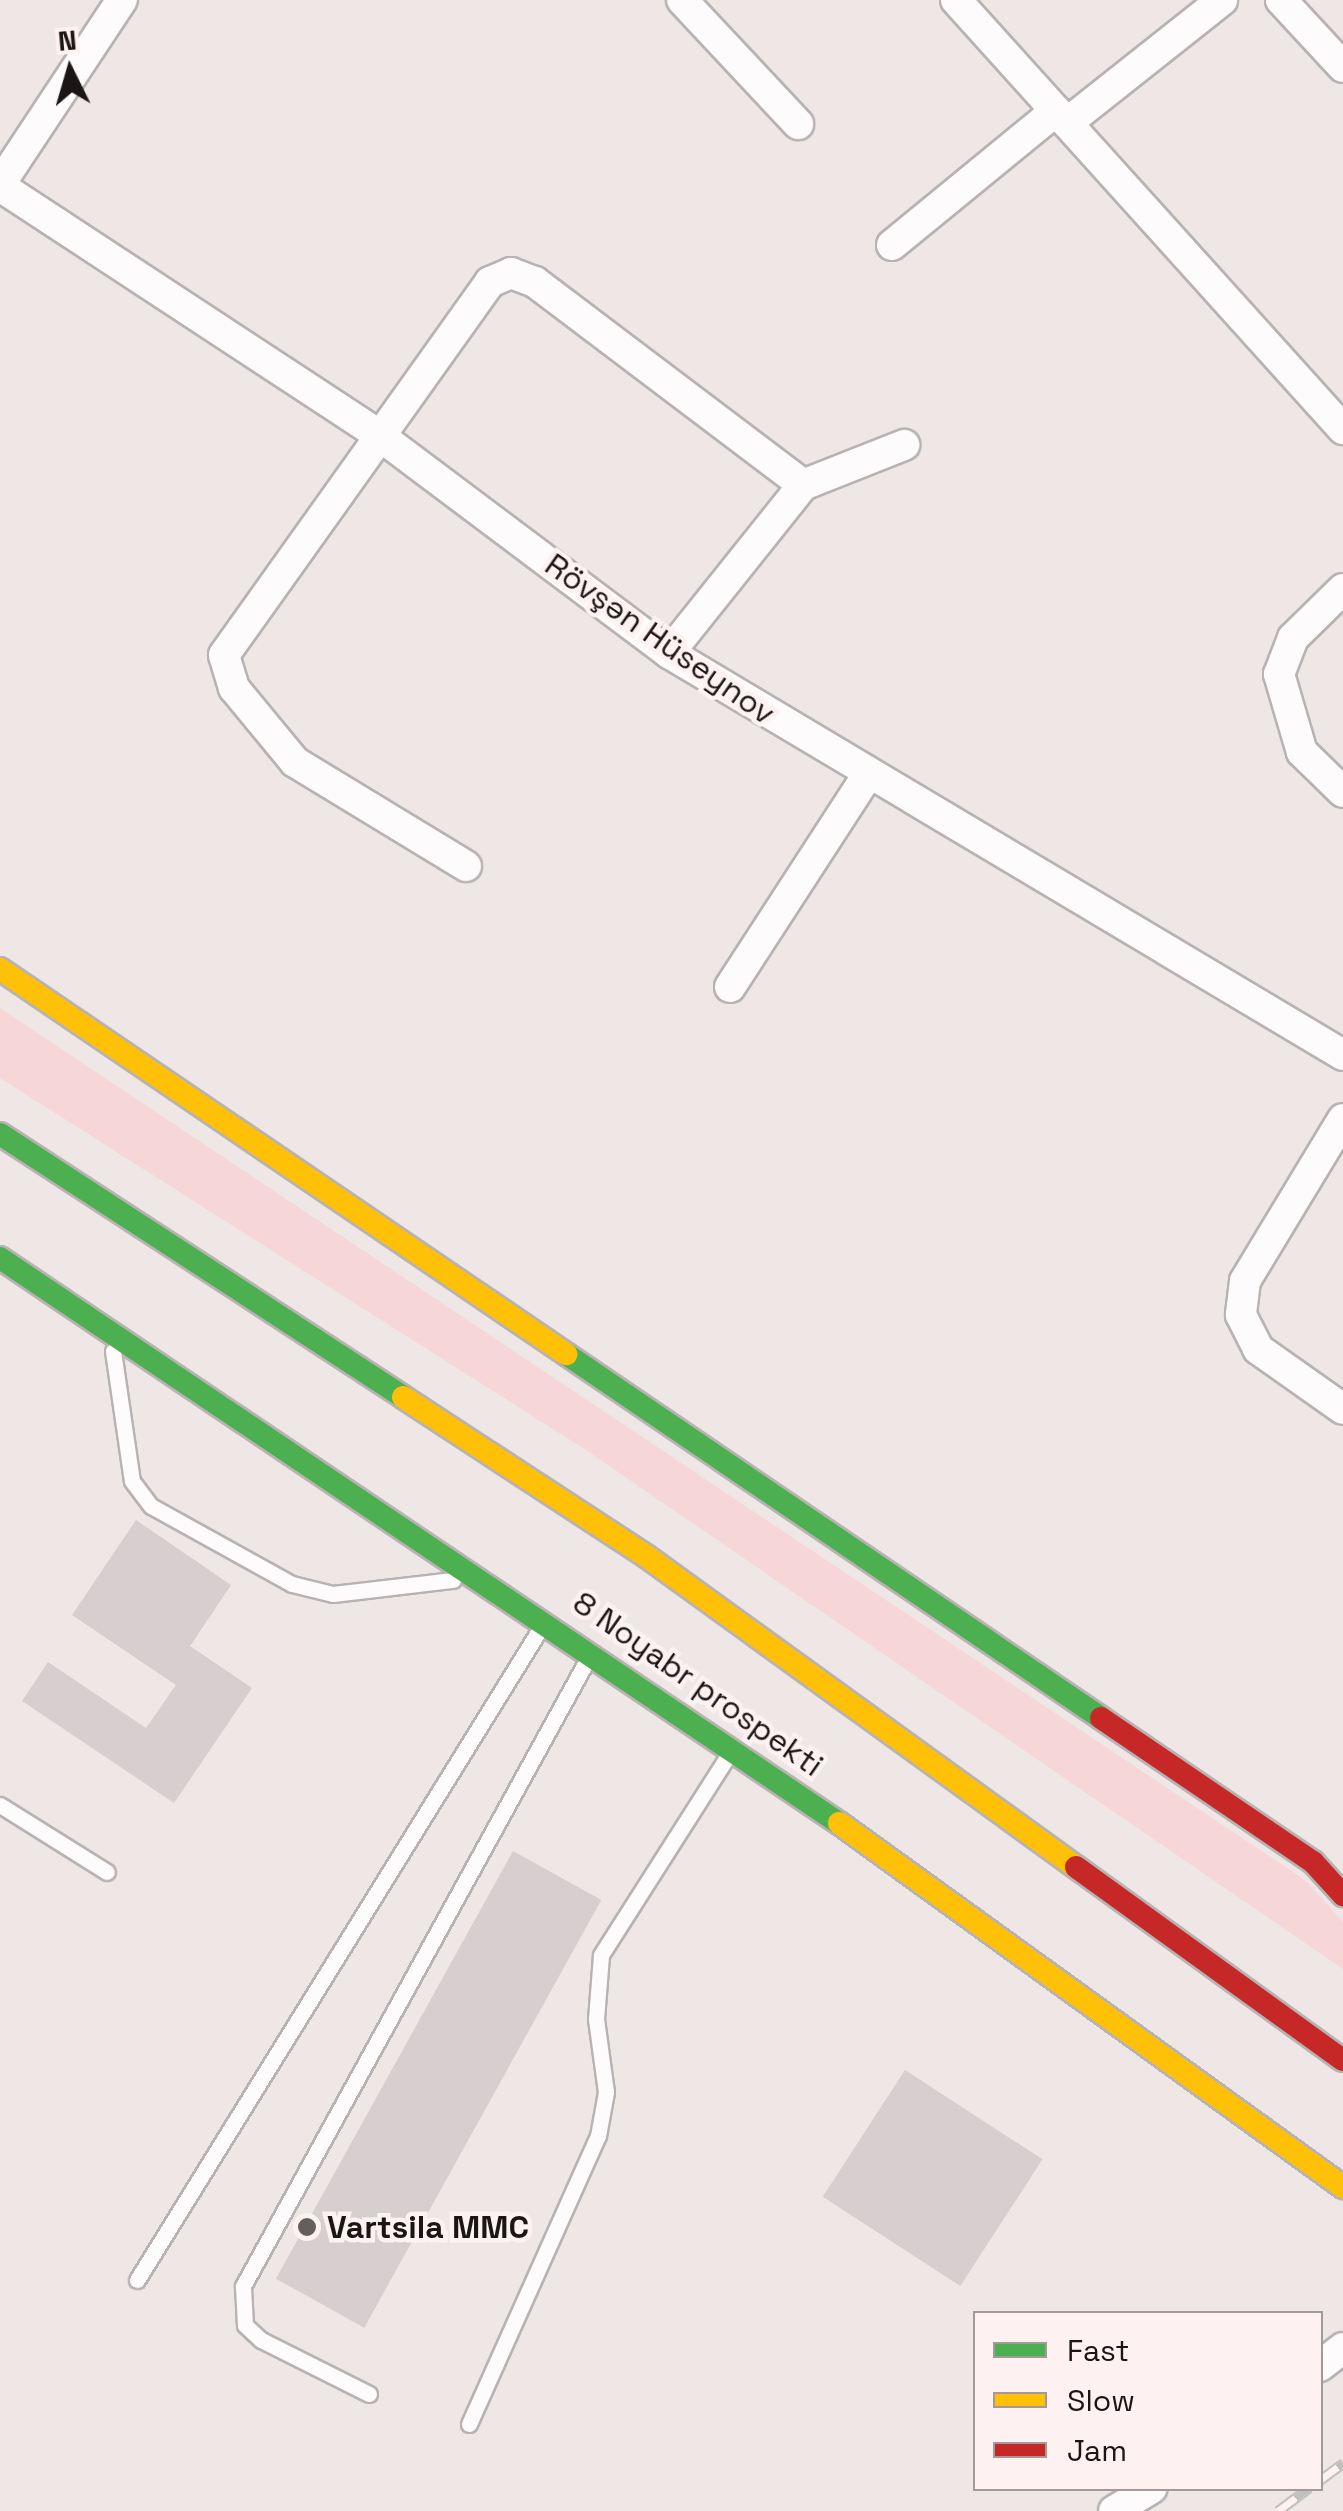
<!DOCTYPE html>
<html>
<head>
<meta charset="utf-8">
<style>
  body { margin:0 }
  #map { position:relative; width:1343px; height:2511px; overflow:hidden; background:#efe6e6; font-family:"Space Grotesk",sans-serif }
  div>[style] { position:absolute }
  [style*='--x'] { left:calc(var(--x)*1px); top:calc(var(--y)*1px); width:calc(var(--w)*1px); rotate:calc(var(--a)*1deg) }
  .green>* { inset:0; background:#f7d6d7 }
  .building>* { inset:0; background:#d6cecf; transform-origin:0 0 }
  .roads { filter:drop-shadow(2px 0 #b9b2b2) drop-shadow(-2px 0 #b9b2b2) drop-shadow(0 2px #b9b2b2) drop-shadow(0 -2px #b9b2b2) }
  .lane>* { height:15px; margin:-7.5px; padding:0 7.5px; transform-origin:7.5px; border-radius:7.5px; background:#fdfbfb }
  .street>* { height:30px; margin:-15px; padding:0 15px; transform-origin:15px; border-radius:15px; background:#fdfbfb }
  .fast>* { height:22px; margin:-11px; padding:0 11px; transform-origin:11px; border-radius:11px; background:#4caf50 }
  .slow>* { height:22px; margin:-11px; padding:0 11px; transform-origin:11px; border-radius:11px; background:#ffc107 }
  .jam>* { height:22px; margin:-11px; padding:0 11px; transform-origin:11px; border-radius:11px; background:#c62828 }
  .rail>* { height:11px; margin-top:-5.5px; transform-origin:0; background:repeating-linear-gradient(90deg,#fef1f1 0 22px,#c1bfbf 0 44px); box-sizing:border-box; border-block:2px solid #c1bfbf }
  .dots>* { width:28px; height:28px; translate:-50% -50%; box-sizing:border-box; border:5px solid #fef1f1; border-radius:50% }
  span { translate:-50% -50%; white-space:nowrap; text-align:center; line-height:1.15; -webkit-text-stroke:9px #fef1f1; paint-order:stroke }
  .street-label { font-size:32px; color:#1b1515 }
  .poi-label { font-size:32px; color:#1b1515; font-weight:700 }
  .left { translate:0 -50%; text-align:left }
  .legend { position:absolute; left:973px; top:2311px; width:350px; height:180px; box-sizing:border-box; background:#fef1f1; border:2px solid #a39999; margin:0; padding:12px 18px; list-style:none; font-size:30px; color:#1b1515 }
  .legend li { display:flex; align-items:center; gap:20px; height:50px }
  .legend b { width:50px; border:2px solid #a39999 }
  .north { position:absolute; left:20px; top:20px; width:100px; height:100px; -webkit-text-stroke:8px #fef1f1; paint-order:stroke; rotate:355deg; font-size:28px; font-weight:700; line-height:40px; text-align:center; color:#1b1515 }
  .north::after { content:''; display:block; margin:auto; width:35px; height:45px; background:#1b1515; clip-path:polygon(50% 0,100% 100%,50% 72%,0 100%) }
</style>
</head>
<body>
<div id="map">
  <div class="green">
    <i style="clip-path:polygon(0 1008px,1305px 1880px,1343px 1922px,1343px 1969px,586px 1450px,0 1078px)"></i>
  </div>
  <div class="building">
    <i style="clip-path:polygon(136px 1520px,231px 1585px,190px 1646px,252px 1688px,174px 1803px,22px 1701px,48px 1662px,146px 1728px,176px 1685px,72px 1615px)"></i>
    <i style="left:513px;top:1851px;width:101px;height:489px;rotate:29deg"></i>
    <i style="left:905px;top:2070px;width:164px;height:151px;rotate:33deg"></i>
  </div>
  <div class="roads">
    <div class="lane">
      <i style="--x:113;--y:1351;--w:131;--a:81.7"></i>
      <i style="--x:132;--y:1481;--w:31;--a:53"></i>
      <i style="--x:151;--y:1506;--w:161;--a:29"></i>
      <i style="--x:292;--y:1584;--w:42;--a:13.7"></i>
      <i style="--x:333;--y:1594;--w:121;--a:-6.7"></i>
      <i style="--x:0;--y:1805;--w:126;--a:32.1"></i>
      <i style="--x:137;--y:2280;--w:766;--a:-58.24"></i>
      <i style="--x:369;--y:2394;--w:121;--a:-153.4"></i>
      <i style="--x:261;--y:2340;--w:22;--a:-137"></i>
      <i style="--x:245;--y:2325;--w:39;--a:-93"></i>
      <i style="--x:243;--y:2286;--w:712;--a:-61.2"></i>
      <i style="--x:469;--y:2424;--w:316;--a:-65.9"></i>
      <i style="--x:598;--y:2136;--w:45;--a:-79.7"></i>
      <i style="--x:606;--y:2092;--w:74;--a:-97.8"></i>
      <i style="--x:596;--y:2019;--w:64;--a:-85.5"></i>
      <i style="--x:601;--y:1955;--w:238;--a:-57.5"></i>
    </div>
    <div class="street">
      <i style="--x:682;--y:0;--w:170;--a:46.9"></i>
      <i style="--x:956;--y:0;--w:578;--a:47.95"></i>
      <i style="--x:1281;--y:0;--w:91;--a:47.2"></i>
      <i style="--x:1067;--y:123;--w:198;--a:-38.4"></i>
      <i style="--x:0;--y:184;--w:221;--a:-56.5"></i>
      <i style="--x:0;--y:186;--w:450;--a:33.3"></i>
      <i style="--x:376;--y:433;--w:366;--a:36.9"></i>
      <i style="--x:669;--y:653;--w:785;--a:30.81"></i>
      <i style="--x:892;--y:245;--w:212;--a:-39.3"></i>
      <i style="--x:1343;--y:589;--w:70;--a:135.6"></i>
      <i style="--x:1293;--y:638;--w:39;--a:111"></i>
      <i style="--x:1279;--y:674;--w:81;--a:73.6"></i>
      <i style="--x:1302;--y:752;--w:57;--a:44.3"></i>
      <i style="--x:669;--y:653;--w:215;--a:-51.4"></i>
      <i style="--x:803;--y:485;--w:109;--a:-21.6"></i>
      <i style="--x:466;--y:866;--w:200;--a:-148.7"></i>
      <i style="--x:295;--y:762;--w:96;--a:-129.5"></i>
      <i style="--x:234;--y:688;--w:34;--a:-107"></i>
      <i style="--x:224;--y:655;--w:458;--a:-54.5"></i>
      <i style="--x:490;--y:282;--w:23;--a:-23"></i>
      <i style="--x:511;--y:273;--w:26;--a:21"></i>
      <i style="--x:535;--y:282;--w:336;--a:37.1"></i>
      <i style="--x:730;--y:987;--w:252;--a:-57"></i>
      <i style="--x:1343;--y:1119;--w:189;--a:121.2"></i>
      <i style="--x:1245;--y:1281;--w:34;--a:97"></i>
      <i style="--x:1241;--y:1315;--w:38;--a:63"></i>
      <i style="--x:1258;--y:1349;--w:104;--a:35.2"></i>
      <i style="--x:1320;--y:2366;--w:29;--a:-38"></i>
      <i style="--x:1114;--y:2511;--w:44;--a:-31.2"></i>
    </div>
    <div class="fast">
      <i style="--x:0;--y:1134;--w:481;--a:33.1"></i>
      <i style="--x:0;--y:1258;--w:1012;--a:33.96"></i>
      <i style="--x:566;--y:1354;--w:647;--a:34.23"></i>
    </div>
    <div class="slow">
      <i style="--x:0;--y:969;--w:685;--a:34.22"></i>
      <i style="--x:403;--y:1397;--w:290;--a:33.2"></i>
      <i style="--x:646;--y:1556;--w:531;--a:35.88"></i>
      <i style="--x:839;--y:1823;--w:622;--a:35.84"></i>
    </div>
    <div class="jam">
      <i style="--x:1101;--y:1718;--w:256;--a:34.2"></i>
      <i style="--x:1313;--y:1862;--w:45;--a:47.7"></i>
      <i style="--x:1076;--y:1867;--w:329;--a:35.9"></i>
    </div>
  </div>
  <div class="rail">
    <i style="--x:1320;--y:2480;--w:29;--a:-36"></i>
    <i style="--x:1278;--y:2511;--w:39;--a:-37"></i>
  </div>
  <div class="dots">
    <i style="left:307px;top:2227px;background:#655e5e"></i>
  </div>
  <div class="street-label">
    <span style="left:660px;top:639px;rotate:35deg">Rövşən Hüseynov</span>
    <span style="left:698px;top:1684px;rotate:35deg">8 Noyabr prospekti</span>
  </div>
  <div class="poi-label">
    <span class="left" style="left:327px;top:2227px">Vartsila MMC</span>
  </div>
  <ul class="legend">
  <li><b style="height:12px;background:#4caf50"></b>Fast</li>
  <li><b style="height:12px;background:#ffc107"></b>Slow</li>
  <li><b style="height:12px;background:#c62828"></b>Jam</li>
  </ul>
  <div class="north">N</div>
</div>
</body>
</html>
